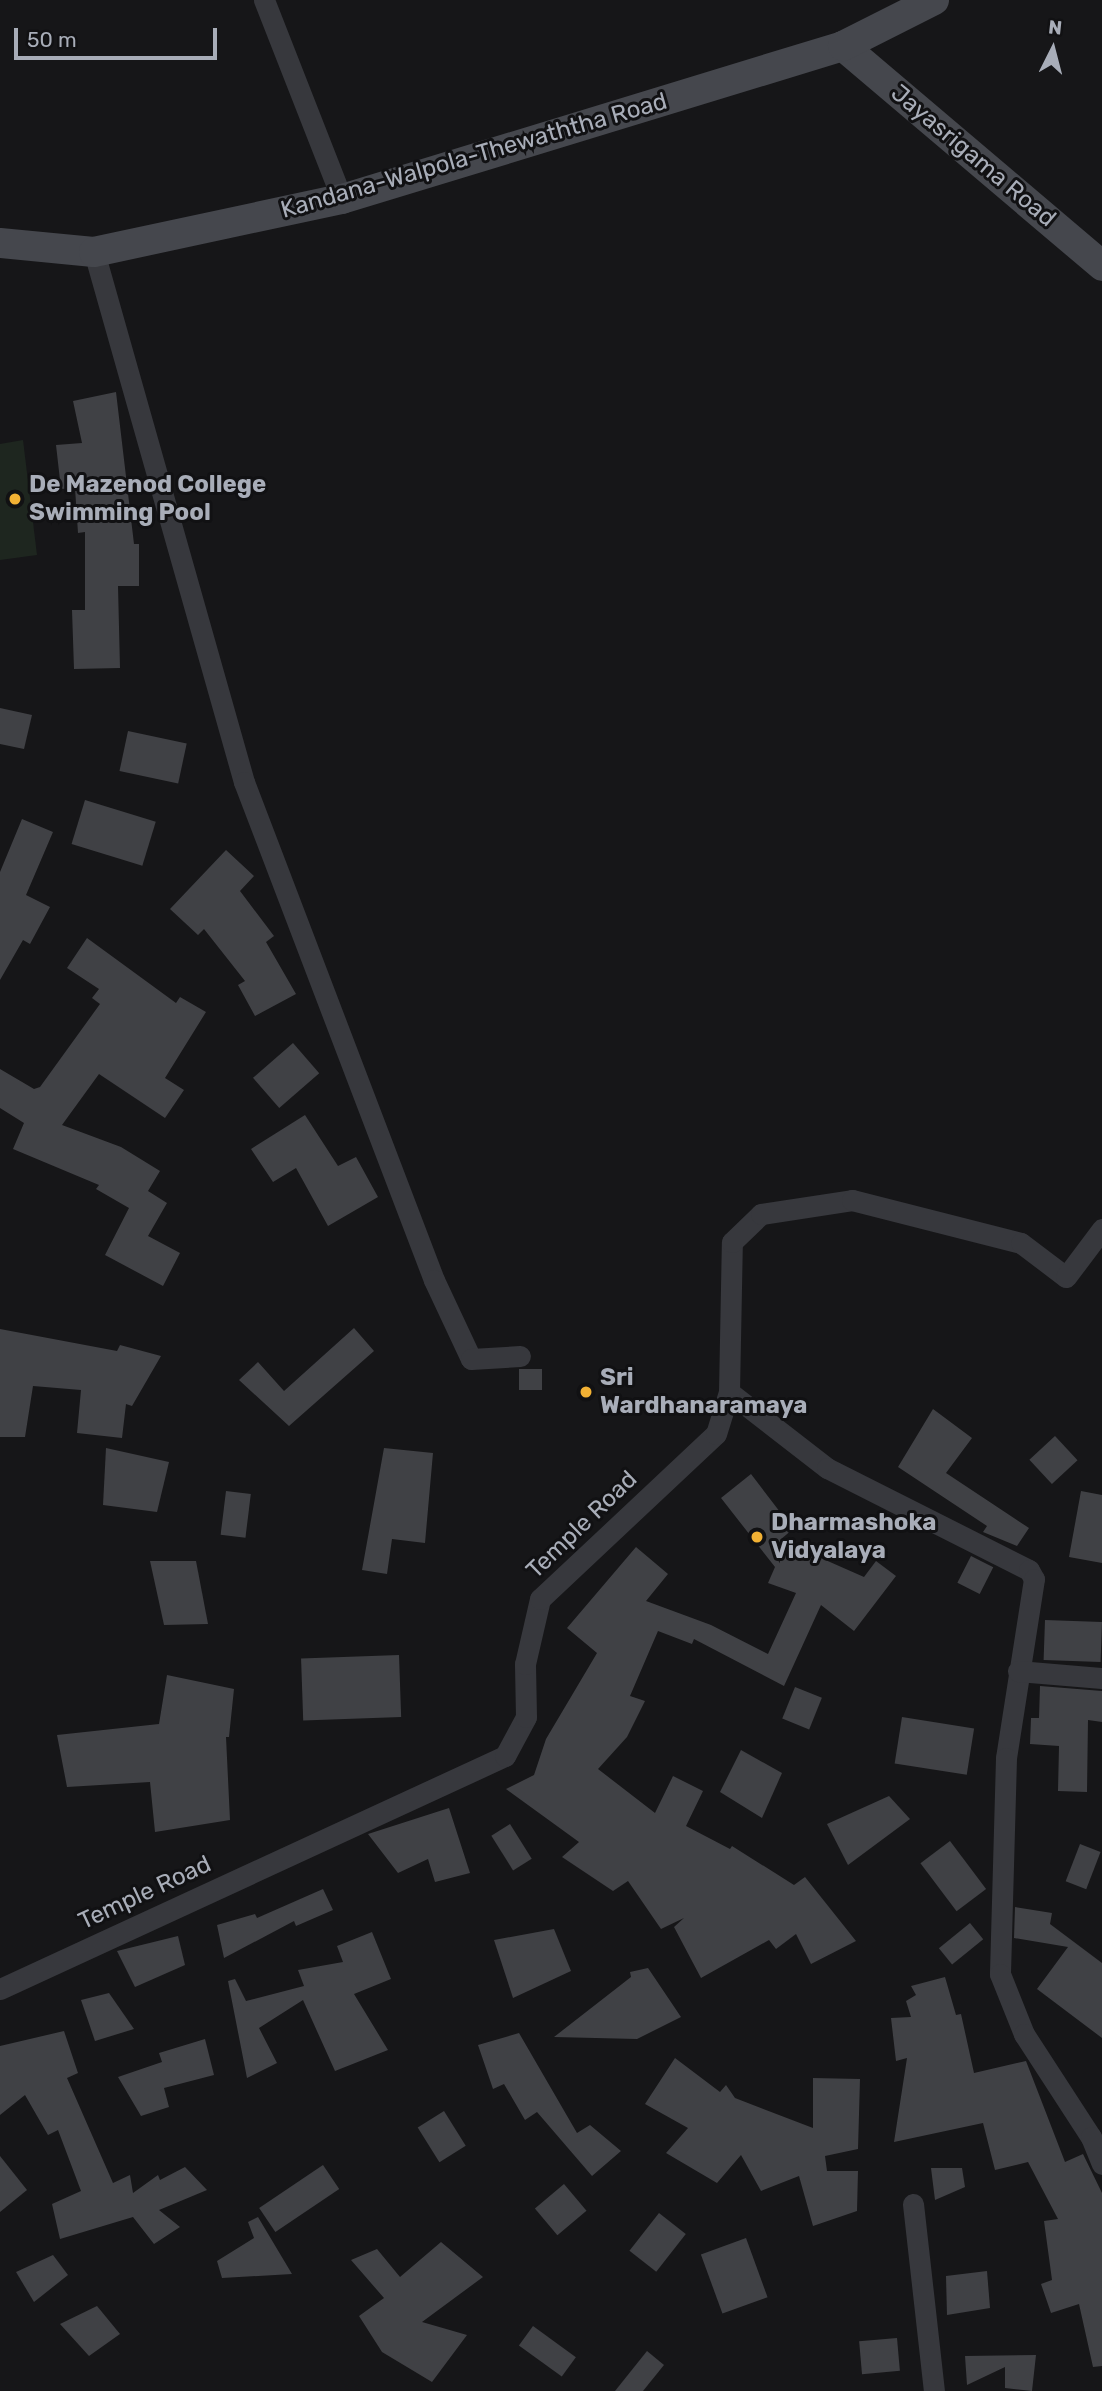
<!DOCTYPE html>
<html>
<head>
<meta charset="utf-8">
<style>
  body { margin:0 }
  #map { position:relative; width:1102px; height:2391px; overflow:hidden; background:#161618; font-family:Rubik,sans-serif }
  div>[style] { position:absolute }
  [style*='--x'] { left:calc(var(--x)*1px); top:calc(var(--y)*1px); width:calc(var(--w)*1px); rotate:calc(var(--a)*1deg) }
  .green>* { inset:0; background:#1e261f }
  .building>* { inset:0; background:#404145; transform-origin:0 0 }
  .street>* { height:21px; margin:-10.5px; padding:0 10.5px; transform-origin:10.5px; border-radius:10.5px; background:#37383d }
  .secondary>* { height:30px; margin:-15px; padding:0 15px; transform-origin:15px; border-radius:15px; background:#45474d }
  .dots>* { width:19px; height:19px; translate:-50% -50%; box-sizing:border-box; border:4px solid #111113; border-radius:50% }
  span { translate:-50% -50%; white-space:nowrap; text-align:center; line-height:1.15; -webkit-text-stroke:6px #111113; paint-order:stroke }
  .street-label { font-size:24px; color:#a8adb8 }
  .poi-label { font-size:24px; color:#a8adb8; font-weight:700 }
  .left { translate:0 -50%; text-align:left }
  .north { position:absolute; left:1018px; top:14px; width:70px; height:70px; -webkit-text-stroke:5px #111113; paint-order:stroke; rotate:6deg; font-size:19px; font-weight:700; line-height:28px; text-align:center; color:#a8adb8 }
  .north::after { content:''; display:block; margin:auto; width:24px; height:32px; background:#a8adb8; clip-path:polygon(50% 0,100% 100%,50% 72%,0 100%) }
  .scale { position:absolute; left:14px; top:28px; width:203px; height:32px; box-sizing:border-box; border:4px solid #a8adb8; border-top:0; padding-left:9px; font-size:21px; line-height:24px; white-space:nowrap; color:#a8adb8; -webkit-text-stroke:5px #111113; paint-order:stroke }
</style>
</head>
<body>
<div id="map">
  <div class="green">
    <i style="clip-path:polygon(23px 440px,37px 555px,0 560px,0 444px)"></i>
  </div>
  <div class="building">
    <i style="clip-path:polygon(116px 392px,134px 544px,139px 544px,139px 586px,118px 586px,120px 668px,74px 669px,72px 610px,85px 610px,85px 532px,78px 533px,75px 488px,61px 489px,56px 445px,82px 443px,73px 401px)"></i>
    <i style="clip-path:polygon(0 708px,32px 715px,24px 749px,0 744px)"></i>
    <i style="left:128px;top:731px;width:60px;height:41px;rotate:12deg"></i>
    <i style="left:85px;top:800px;width:74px;height:46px;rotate:17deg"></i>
    <i style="clip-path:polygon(22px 819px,53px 832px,26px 895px,50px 907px,30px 944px,23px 940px,0 980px,0 872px)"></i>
    <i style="clip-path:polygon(226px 850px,254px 876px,240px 891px,274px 936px,266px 942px,296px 994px,255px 1016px,238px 985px,245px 981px,204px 929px,198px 935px,170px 909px)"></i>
    <i style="clip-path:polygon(87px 938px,176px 1003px,180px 997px,206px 1012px,165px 1078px,184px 1090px,165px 1118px,99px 1074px,62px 1125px,121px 1147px,160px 1171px,148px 1191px,167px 1203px,148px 1236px,180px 1253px,163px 1286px,105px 1255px,129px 1208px,96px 1189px,99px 1185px,13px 1149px,24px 1123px,0 1108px,0 1069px,34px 1089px,40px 1087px,100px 1004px,92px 998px,99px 989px,67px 968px)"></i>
    <i style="left:293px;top:1043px;width:40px;height:53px;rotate:49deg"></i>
    <i style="clip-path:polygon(305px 1115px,338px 1166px,356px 1157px,378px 1197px,328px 1226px,296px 1168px,273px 1182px,251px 1149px)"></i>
    <i style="clip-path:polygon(354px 1328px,374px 1351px,289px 1426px,239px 1380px,258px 1362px,284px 1391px)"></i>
    <i style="clip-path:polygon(0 1329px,117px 1351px,120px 1345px,161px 1356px,132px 1406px,126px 1404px,122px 1438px,77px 1433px,81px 1390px,33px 1386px,25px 1437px,0 1437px)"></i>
    <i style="left:519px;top:1369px;width:23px;height:21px"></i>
    <i style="clip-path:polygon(933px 1409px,972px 1438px,946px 1473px,1029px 1528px,1017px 1546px,983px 1532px,987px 1526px,898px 1467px)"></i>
    <i style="left:1055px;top:1436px;width:33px;height:35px;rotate:47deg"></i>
    <i style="clip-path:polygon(106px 1448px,169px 1462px,157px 1512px,103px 1505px)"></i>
    <i style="clip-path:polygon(384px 1448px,433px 1453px,425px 1543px,392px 1539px,387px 1574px,362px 1570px)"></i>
    <i style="clip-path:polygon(751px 1474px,793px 1529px,780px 1540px,864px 1577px,876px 1561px,896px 1576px,854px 1631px,821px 1605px,784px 1686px,694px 1639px,692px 1644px,658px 1631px,630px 1696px,645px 1701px,627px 1737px,598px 1769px,655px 1813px,673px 1776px,703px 1791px,686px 1826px,730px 1849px,732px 1846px,794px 1885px,805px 1877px,856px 1941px,811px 1964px,796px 1934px,776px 1949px,769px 1940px,701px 1978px,674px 1927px,684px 1918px,661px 1929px,628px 1881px,613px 1891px,562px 1857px,579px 1842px,506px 1789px,534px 1775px,546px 1739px,597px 1653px,567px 1628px,636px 1547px,668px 1574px,646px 1601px,711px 1625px,768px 1654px,796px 1593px,768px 1583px,775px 1567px,721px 1498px)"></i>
    <i style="left:226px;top:1491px;width:25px;height:44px;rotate:7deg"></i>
    <i style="clip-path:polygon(1081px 1491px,1102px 1495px,1102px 1563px,1069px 1557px)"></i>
    <i style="left:971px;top:1556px;width:25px;height:30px;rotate:27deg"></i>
    <i style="clip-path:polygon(150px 1561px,196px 1561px,208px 1624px,164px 1625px)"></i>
    <i style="left:1045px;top:1620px;width:57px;height:40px;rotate:2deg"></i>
    <i style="left:399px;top:1655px;width:62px;height:98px;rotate:88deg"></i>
    <i style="clip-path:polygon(167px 1675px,234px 1689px,229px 1737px,226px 1737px,230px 1820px,155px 1832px,150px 1782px,67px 1787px,57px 1735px,159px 1724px)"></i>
    <i style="clip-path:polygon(1040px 1686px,1102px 1691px,1102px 1722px,1088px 1720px,1087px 1792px,1058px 1791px,1059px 1746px,1030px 1744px,1031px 1718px,1039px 1718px)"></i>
    <i style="left:795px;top:1687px;width:29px;height:34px;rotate:22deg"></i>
    <i style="left:902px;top:1717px;width:73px;height:47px;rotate:9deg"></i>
    <i style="clip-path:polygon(741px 1750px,782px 1773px,762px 1818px,720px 1792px)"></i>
    <i style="clip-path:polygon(889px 1796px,910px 1819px,848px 1865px,827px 1824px)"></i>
    <i style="clip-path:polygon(449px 1808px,470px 1873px,435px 1882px,428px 1859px,398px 1873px,368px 1834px)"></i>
    <i style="left:510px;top:1824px;width:41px;height:22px;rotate:58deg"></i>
    <i style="left:950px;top:1841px;width:60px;height:37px;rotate:53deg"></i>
    <i style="left:1080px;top:1844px;width:22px;height:40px;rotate:21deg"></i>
    <i style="clip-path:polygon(323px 1889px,333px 1910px,296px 1926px,294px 1921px,224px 1958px,217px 1925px,255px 1914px,257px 1918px)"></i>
    <i style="clip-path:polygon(1015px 1907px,1052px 1913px,1050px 1924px,1102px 1963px,1102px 2038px,1037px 1989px,1068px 1947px,1014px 1938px)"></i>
    <i style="left:970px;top:1923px;width:21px;height:40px;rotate:51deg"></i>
    <i style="clip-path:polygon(554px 1929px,571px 1971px,513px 1998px,494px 1940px)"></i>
    <i style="clip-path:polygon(372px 1932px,391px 1979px,354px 1994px,388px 2050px,335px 2071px,303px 2000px,259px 2028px,277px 2063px,247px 2078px,228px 1981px,235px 1979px,246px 2001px,304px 1986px,298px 1970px,343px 1962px,337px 1946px)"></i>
    <i style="clip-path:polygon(178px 1936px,185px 1965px,135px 1987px,117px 1951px)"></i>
    <i style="clip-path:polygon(648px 1968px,681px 2017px,637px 2039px,554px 2037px,631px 1977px,630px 1972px)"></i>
    <i style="clip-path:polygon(945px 1977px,956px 2015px,961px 2014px,974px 2073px,1026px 2061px,1065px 2162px,1083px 2154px,1102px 2193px,1102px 2366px,1093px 2367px,1079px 2304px,1051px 2313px,1041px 2284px,1052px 2280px,1044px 2221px,1058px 2219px,1028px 2162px,995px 2170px,983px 2123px,894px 2142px,907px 2058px,896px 2061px,891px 2018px,911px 2017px,906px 2001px,916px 1995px,911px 1986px)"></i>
    <i style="clip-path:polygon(109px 1993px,134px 2029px,95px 2041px,81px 2000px)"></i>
    <i style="clip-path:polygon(64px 2031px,78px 2073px,67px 2078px,113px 2183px,130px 2175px,133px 2193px,158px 2175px,160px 2180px,185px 2167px,207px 2190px,159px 2210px,180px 2227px,154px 2244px,133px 2217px,60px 2239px,52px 2204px,81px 2191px,58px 2130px,48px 2135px,25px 2095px,0 2115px,0 2046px)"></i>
    <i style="clip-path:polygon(519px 2033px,577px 2133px,590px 2125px,621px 2151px,592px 2176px,537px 2112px,525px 2120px,504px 2084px,493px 2089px,478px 2045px)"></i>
    <i style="clip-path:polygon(205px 2039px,214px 2075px,164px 2088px,169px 2107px,141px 2116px,118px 2077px,162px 2062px,159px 2053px)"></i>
    <i style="clip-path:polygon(675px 2058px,720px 2092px,726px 2085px,735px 2098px,813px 2128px,813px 2078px,860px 2079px,858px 2149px,825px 2156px,827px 2171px,858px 2171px,857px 2211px,813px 2226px,799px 2176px,761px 2191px,741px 2155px,717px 2183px,666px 2153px,688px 2128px,645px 2104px)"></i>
    <i style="left:444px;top:2111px;width:41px;height:31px;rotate:58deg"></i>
    <i style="clip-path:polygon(0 2156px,27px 2190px,0 2212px)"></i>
    <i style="left:323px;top:2165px;width:29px;height:77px;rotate:56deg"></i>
    <i style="clip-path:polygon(931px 2168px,962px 2168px,965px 2187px,935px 2200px)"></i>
    <i style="left:564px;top:2184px;width:35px;height:38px;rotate:50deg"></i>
    <i style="left:659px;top:2213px;width:34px;height:48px;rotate:38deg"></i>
    <i style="clip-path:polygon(258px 2217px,292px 2274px,222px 2278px,217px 2261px,254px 2238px,248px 2222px)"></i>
    <i style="left:746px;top:2238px;width:63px;height:48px;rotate:70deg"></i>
    <i style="clip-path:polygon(441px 2242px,483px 2277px,422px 2322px,467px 2335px,432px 2382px,382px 2352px,359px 2316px,384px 2298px,351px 2260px,377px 2249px,400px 2277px)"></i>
    <i style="clip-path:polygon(53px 2255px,68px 2275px,34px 2302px,16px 2272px)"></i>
    <i style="clip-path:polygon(987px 2271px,990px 2308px,947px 2315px,946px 2276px)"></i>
    <i style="clip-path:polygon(97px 2306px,120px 2334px,89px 2356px,60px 2324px)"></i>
    <i style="left:533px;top:2326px;width:53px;height:24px;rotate:36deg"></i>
    <i style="left:897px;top:2338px;width:33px;height:38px;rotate:85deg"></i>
    <i style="clip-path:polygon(647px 2351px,664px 2365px,643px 2391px,615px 2391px)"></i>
    <i style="clip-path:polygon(1036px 2355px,1032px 2391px,1005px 2388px,1005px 2367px,967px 2385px,965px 2356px)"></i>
  </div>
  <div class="street">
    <i style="--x:264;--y:0;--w:214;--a:68.6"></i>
    <i style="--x:94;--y:252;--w:551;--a:74.2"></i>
    <i style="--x:244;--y:782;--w:533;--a:69.12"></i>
    <i style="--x:434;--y:1280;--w:87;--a:64.9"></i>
    <i style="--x:471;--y:1359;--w:49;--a:-3.5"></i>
    <i style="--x:729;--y:1392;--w:124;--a:37.8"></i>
    <i style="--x:827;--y:1468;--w:226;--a:26.8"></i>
    <i style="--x:1029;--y:1570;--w:10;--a:61"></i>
    <i style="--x:1034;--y:1579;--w:181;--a:98.9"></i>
    <i style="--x:1006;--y:1758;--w:216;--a:91.6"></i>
    <i style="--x:1000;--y:1974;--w:65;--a:68.2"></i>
    <i style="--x:1024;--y:2034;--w:123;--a:57"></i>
    <i style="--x:1091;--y:2137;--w:29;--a:68"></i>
    <i style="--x:1018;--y:1671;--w:84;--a:4.8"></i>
    <i style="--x:0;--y:1989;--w:556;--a:-24.77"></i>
    <i style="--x:505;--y:1756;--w:44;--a:-61.7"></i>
    <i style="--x:526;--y:1717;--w:53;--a:-91.1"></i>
    <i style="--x:525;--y:1664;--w:67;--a:-77"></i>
    <i style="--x:540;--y:1599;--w:241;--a:-43.2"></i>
    <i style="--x:716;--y:1434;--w:44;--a:-72.8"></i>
    <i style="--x:729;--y:1392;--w:150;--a:-88.9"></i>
    <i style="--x:732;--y:1242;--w:40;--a:-44"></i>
    <i style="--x:761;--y:1214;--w:92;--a:-8.7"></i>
    <i style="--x:852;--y:1200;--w:174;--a:14.3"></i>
    <i style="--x:1021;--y:1243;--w:56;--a:37.1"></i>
    <i style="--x:1066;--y:1277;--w:60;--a:-53.1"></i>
    <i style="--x:913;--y:2204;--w:188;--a:83.6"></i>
  </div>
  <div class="secondary">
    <i style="--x:843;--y:46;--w:340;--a:40.3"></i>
    <i style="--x:0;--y:243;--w:94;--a:5.5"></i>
    <i style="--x:94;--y:252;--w:254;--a:-12.1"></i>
    <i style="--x:342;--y:199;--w:524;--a:-16.98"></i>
    <i style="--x:843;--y:46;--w:102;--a:-26.8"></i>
  </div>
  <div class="dots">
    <i style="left:15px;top:499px;background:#f2b134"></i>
    <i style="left:586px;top:1392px;background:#f2b134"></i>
    <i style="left:757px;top:1537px;background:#f2b134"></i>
  </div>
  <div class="street-label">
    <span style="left:474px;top:156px;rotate:-16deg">Kandana-Walpola-Thewaththa Road</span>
    <span style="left:973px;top:156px;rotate:40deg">Jayasrigama Road</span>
    <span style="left:582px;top:1525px;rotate:-44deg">Temple Road</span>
    <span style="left:145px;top:1893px;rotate:-25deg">Temple Road</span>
  </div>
  <div class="poi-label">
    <span class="left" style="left:29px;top:499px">De Mazenod College<br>Swimming Pool</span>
    <span class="left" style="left:600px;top:1392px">Sri<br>Wardhanaramaya</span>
    <span class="left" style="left:771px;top:1537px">Dharmashoka<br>Vidyalaya</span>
  </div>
  <div class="north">N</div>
  <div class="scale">50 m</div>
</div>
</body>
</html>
